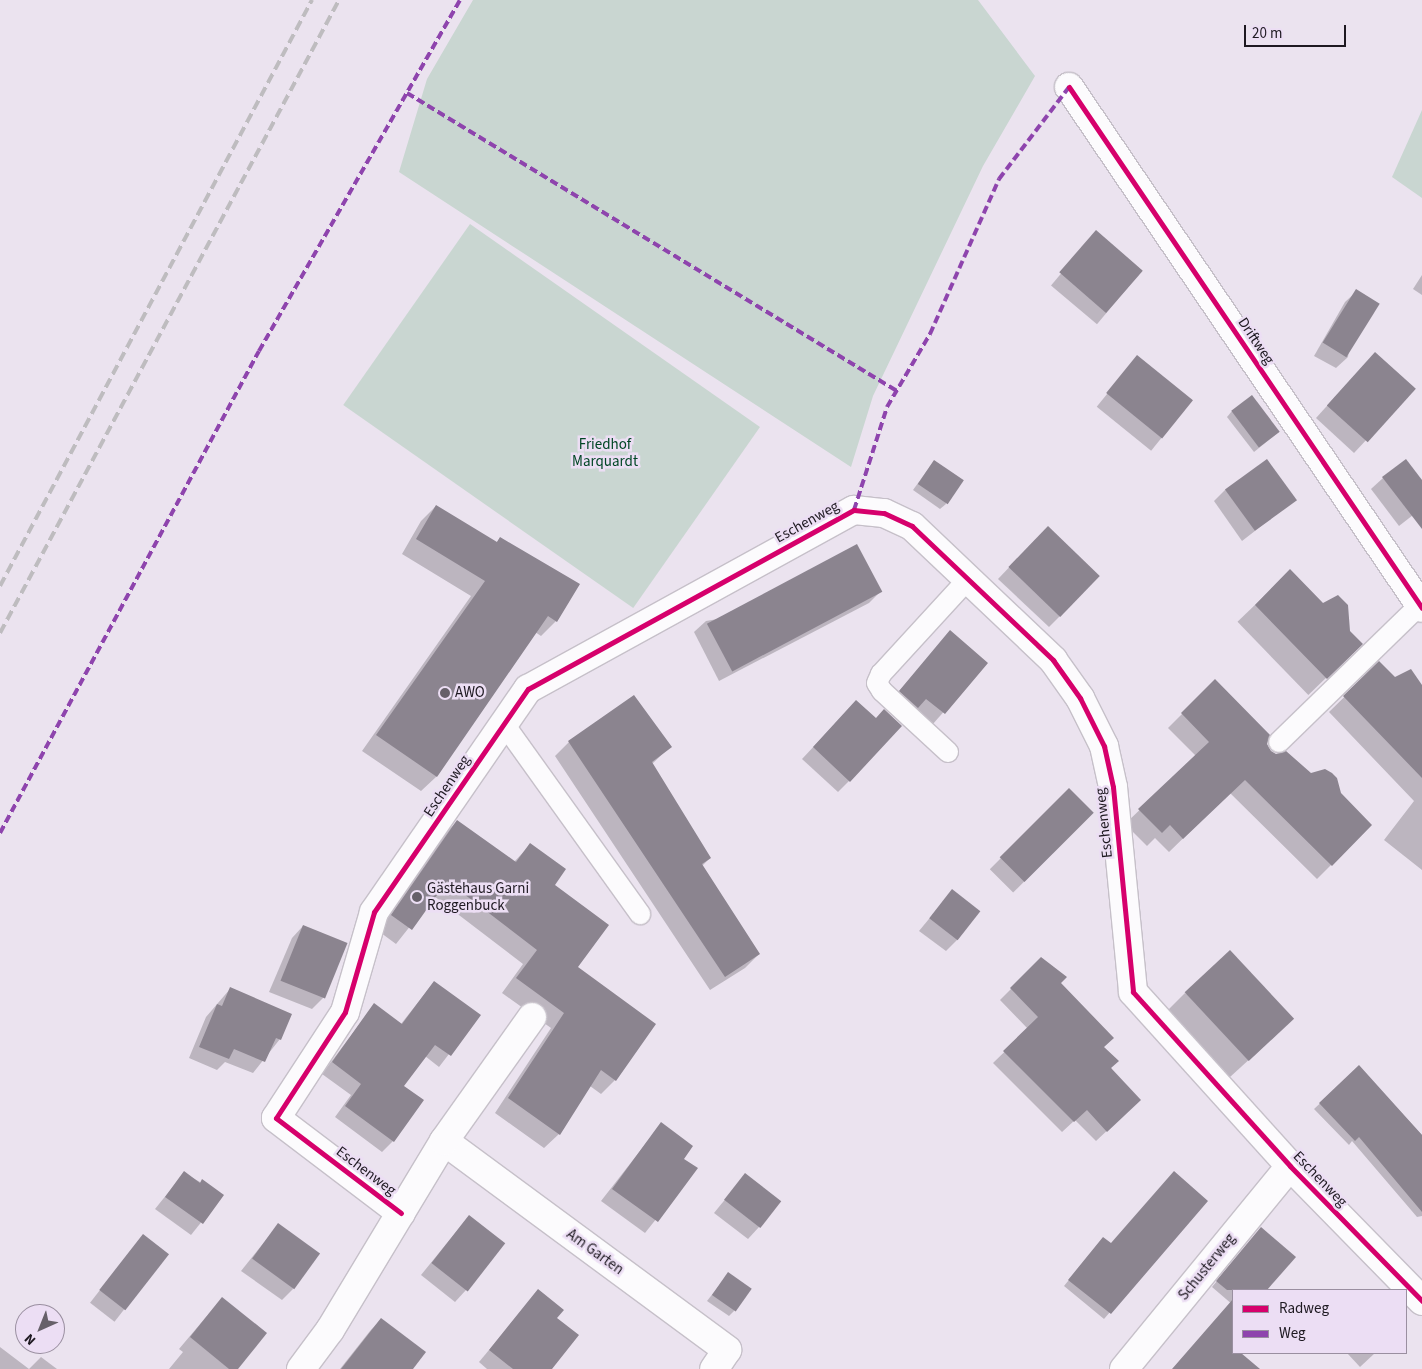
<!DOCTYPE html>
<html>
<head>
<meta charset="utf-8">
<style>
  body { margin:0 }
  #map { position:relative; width:1422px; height:1369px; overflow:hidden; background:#ebe3ef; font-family:"Source Sans 3",sans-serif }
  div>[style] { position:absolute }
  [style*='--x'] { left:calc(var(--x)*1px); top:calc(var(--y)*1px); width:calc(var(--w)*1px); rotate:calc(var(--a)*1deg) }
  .green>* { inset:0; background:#c9d6d1; transform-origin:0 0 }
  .shadow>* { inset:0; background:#0003; transform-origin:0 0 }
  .building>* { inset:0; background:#8b848f; transform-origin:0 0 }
  .roads { filter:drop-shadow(1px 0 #c6c0c9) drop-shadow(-1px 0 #c6c0c9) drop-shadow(0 1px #c6c0c9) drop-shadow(0 -1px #c6c0c9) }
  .lane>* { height:20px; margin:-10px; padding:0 10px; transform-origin:10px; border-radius:10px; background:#fcfbfd }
  .street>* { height:28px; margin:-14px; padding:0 14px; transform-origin:14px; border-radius:14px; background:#fcfbfd }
  .rail>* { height:4px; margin-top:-2px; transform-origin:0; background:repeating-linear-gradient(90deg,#bebcbf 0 10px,transparent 0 15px) }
  .quiet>* { height:4px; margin-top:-2px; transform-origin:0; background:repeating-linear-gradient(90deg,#8e44ad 0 8px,transparent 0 12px) }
  .cycleway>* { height:5px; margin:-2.5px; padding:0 2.5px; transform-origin:2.5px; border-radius:2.5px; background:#d6006c }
  .dots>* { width:14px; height:14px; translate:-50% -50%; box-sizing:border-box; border:2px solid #ecdef4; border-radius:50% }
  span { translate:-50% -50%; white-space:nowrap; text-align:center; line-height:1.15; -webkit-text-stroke:5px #ecdef4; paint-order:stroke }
  .street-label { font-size:15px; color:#1e1921 }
  .park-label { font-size:15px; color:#004625 }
  .poi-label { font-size:15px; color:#1e1921 }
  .left { translate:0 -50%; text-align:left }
  .legend { position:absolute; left:1232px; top:1289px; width:175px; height:65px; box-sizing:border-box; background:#ecdef4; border:1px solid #9a8fa0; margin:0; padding:6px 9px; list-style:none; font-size:15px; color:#1e1921 }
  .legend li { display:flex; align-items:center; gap:10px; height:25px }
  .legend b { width:25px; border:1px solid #9a8fa0 }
  .north { position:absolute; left:15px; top:1304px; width:50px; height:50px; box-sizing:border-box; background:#ecdef4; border:1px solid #9a8fa0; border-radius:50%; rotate:224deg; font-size:14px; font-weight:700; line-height:20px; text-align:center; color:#1e1921 }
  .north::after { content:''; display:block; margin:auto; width:18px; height:22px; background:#666069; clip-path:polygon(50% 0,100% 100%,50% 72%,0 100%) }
  .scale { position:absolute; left:1244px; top:25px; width:102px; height:22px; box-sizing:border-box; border:2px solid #1e1921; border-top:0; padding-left:6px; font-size:15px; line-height:18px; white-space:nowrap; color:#1e1921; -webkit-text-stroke:4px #ecdef4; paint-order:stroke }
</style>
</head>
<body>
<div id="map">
  <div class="green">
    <i style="clip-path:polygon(473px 0,978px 0,1035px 76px,983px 166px,873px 396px,851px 467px,399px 172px,427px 79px)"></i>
    <i style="clip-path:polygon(1422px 110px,1422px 198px,1392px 177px)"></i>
    <i style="left:470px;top:224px;width:354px;height:221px;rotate:35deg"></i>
  </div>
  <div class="shadow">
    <i style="left:1096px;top:232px;width:60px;height:70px;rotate:40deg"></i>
    <i style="clip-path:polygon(1422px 275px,1422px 295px,1413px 289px)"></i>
    <i style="clip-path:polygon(1357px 291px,1348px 357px,1336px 368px,1314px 356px,1345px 302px)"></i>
    <i style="left:1137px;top:357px;width:70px;height:64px;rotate:39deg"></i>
    <i style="clip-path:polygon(1364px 365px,1414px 389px,1354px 453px,1316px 418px)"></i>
    <i style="clip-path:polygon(1232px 411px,1279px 432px,1254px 452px,1227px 417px)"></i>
    <i style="clip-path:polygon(934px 461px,946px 504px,940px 509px,913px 490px)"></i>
    <i style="clip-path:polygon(1383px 478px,1422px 482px,1422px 508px,1399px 526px,1371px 489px)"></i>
    <i style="clip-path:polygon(1225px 490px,1295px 500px,1242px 541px,1214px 501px)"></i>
    <i style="clip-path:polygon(436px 506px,496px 543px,500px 538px,556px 621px,541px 636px,535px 632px,436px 777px,421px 791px,362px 751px,471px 596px,402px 554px,421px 521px)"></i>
    <i style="clip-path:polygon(1036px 539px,1060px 616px,1049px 627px,998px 579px)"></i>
    <i style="left:1290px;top:571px;width:102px;height:73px;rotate:46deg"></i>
    <i style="clip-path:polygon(881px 591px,869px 603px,719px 681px,694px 632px,706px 621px)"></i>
    <i style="clip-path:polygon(950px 632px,987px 663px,932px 725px,889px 703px)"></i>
    <i style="clip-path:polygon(1379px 663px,1394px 679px,1422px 694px,1422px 870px,1384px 840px,1414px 801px,1329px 712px)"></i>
    <i style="clip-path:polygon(1215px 681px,1270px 752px,1340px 793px,1371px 825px,1317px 879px,1230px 793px,1169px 852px,1155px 838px,1147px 846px,1125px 824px,1196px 756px,1168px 728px)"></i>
    <i style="clip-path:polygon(845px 713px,849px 781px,838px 792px,802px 759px)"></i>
    <i style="clip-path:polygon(569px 742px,670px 747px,652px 764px,710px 858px,702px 866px,759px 954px,745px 968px,710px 990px,555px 756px)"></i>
    <i style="left:1069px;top:790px;width:33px;height:112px;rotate:45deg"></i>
    <i style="clip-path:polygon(457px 821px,514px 862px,530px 845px,553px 885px,576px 968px,615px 1080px,601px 1094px,590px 1086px,559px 1134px,544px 1148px,495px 1113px,551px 1028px,502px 993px,523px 964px,434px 896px,396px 944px,377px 930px,443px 836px)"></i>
    <i style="clip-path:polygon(952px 891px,957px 940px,946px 951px,919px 931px)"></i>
    <i style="clip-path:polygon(303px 926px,323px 998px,312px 1009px,269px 992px,292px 938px)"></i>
    <i style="clip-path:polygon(1041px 959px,1103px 1047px,1128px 1111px,1096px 1141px,1075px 1120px,1062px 1132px,993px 1063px,1028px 1029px,1000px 1000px)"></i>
    <i style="clip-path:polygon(434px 982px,479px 1015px,439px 1067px,425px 1056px,402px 1086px,393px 1141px,382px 1152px,335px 1117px,351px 1095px,322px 1074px,374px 1005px,401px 1024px)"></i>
    <i style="clip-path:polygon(230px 989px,280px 1039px,253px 1073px,225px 1062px,217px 1070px,189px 1058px,206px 1017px)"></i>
    <i style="clip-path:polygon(1185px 993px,1275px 1036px,1230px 1077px,1168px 1010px)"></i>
    <i style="clip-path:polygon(1359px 1067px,1422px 1135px,1422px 1216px,1417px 1217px,1352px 1141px,1349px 1145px,1314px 1109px)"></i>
    <i style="clip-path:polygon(661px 1124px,682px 1159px,696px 1169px,645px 1233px,601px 1201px)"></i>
    <i style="clip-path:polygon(184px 1173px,223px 1195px,191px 1235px,155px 1209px)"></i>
    <i style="clip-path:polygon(745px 1175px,759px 1227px,748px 1239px,714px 1213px)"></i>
    <i style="clip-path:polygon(1206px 1201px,1104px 1319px,1064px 1286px,1098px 1244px,1111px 1245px)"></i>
    <i style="clip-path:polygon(469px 1216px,466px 1290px,455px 1302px,421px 1275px)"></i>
    <i style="clip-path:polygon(278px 1225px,293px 1289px,282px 1300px,241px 1271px)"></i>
    <i style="clip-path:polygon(1261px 1228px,1294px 1257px,1266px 1290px,1233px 1290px,1233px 1305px,1212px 1287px)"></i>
    <i style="left:143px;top:1235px;width:31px;height:86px;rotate:38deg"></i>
    <i style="clip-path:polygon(728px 1274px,734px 1311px,729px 1316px,707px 1301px)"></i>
    <i style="clip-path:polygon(538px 1291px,555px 1318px,550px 1369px,487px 1369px,479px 1362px)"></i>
    <i style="clip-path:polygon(222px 1298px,237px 1369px,169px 1369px,183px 1352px,179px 1349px)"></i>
    <i style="clip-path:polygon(381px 1319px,411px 1369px,340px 1369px,370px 1331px)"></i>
    <i style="clip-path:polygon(0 1347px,29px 1369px,41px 1357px,57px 1369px,0 1369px)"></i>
    <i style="clip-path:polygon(1347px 1353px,1375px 1353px,1360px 1367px)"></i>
  </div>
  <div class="building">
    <i style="left:1096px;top:230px;width:62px;height:56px;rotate:41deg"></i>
    <i style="left:1356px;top:289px;width:28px;height:63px;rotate:32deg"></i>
    <i style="left:1375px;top:352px;width:55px;height:72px;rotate:42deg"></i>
    <i style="left:1137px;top:355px;width:72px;height:49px;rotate:39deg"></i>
    <i style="left:1252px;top:395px;width:46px;height:26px;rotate:53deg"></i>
    <i style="left:1267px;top:459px;width:51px;height:52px;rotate:54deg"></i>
    <i style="clip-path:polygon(1406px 459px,1422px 480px,1422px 529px,1382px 477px)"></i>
    <i style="left:934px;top:460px;width:36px;height:29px;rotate:34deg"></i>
    <i style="clip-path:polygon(436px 505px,497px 542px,500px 537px,580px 584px,557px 622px,548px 616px,437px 777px,376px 735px,485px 581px,416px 539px)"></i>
    <i style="left:1048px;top:526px;width:72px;height:57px;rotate:44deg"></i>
    <i style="left:857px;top:544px;width:54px;height:170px;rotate:62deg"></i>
    <i style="clip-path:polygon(1290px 569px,1323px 603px,1338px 595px,1348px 605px,1350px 631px,1363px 644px,1327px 679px,1255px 605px)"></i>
    <i style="clip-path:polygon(950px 630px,988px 663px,945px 714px,926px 699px,918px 708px,899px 691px)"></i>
    <i style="clip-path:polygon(1379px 661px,1395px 677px,1411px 669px,1422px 685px,1422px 778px,1343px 696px)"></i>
    <i style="clip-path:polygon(1215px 679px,1270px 735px,1267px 744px,1271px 751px,1276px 754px,1286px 751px,1311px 773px,1325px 769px,1332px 773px,1337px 778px,1341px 793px,1372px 825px,1332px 866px,1245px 780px,1183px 839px,1170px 825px,1162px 833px,1138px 809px,1209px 742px,1181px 713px)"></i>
    <i style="clip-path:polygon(634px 695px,672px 747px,652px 762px,711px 858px,702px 864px,760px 954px,725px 977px,568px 741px)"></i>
    <i style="clip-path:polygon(856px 700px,876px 718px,884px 709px,902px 726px,850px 782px,813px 747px)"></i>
    <i style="left:1069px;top:788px;width:35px;height:98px;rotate:45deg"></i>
    <i style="clip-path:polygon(457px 820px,516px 862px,530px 843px,566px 869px,555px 885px,609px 925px,578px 967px,656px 1024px,616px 1081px,601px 1070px,560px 1135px,508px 1098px,564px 1013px,516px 978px,537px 950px,447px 881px,412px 930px,391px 915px)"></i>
    <i style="left:952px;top:889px;width:36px;height:37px;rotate:38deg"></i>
    <i style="left:303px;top:925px;width:48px;height:60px;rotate:22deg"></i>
    <i style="left:1230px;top:950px;width:94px;height:62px;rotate:47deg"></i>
    <i style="clip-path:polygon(1041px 957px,1067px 977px,1061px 983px,1114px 1038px,1104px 1047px,1119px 1061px,1111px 1068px,1141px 1100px,1107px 1132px,1087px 1110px,1074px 1122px,1003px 1051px,1038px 1017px,1010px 988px)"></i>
    <i style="clip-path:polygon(434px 981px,481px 1015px,451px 1056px,435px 1045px,404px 1086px,424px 1100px,394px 1142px,345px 1106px,361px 1084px,332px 1062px,374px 1003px,402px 1024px)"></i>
    <i style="clip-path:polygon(230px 987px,292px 1014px,281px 1040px,276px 1038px,265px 1062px,234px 1049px,229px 1059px,199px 1047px,217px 1004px,222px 1006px)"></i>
    <i style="clip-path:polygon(1359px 1065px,1422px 1135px,1422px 1212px,1359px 1137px,1355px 1141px,1319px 1103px)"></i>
    <i style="clip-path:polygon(661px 1122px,693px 1146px,684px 1159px,698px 1168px,658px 1222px,612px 1189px)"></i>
    <i style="clip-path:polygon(184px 1171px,200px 1183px,202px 1179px,224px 1195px,203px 1224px,165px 1197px)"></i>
    <i style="clip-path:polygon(1174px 1171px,1208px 1201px,1111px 1314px,1068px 1280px,1103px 1237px,1111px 1243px)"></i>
    <i style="left:745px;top:1173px;width:46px;height:34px;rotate:38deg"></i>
    <i style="left:469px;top:1215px;width:46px;height:61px;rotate:38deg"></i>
    <i style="left:278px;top:1223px;width:52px;height:44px;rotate:36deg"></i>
    <i style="clip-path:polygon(1261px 1227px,1296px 1257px,1267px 1290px,1227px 1290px,1216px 1281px)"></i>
    <i style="left:143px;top:1234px;width:33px;height:71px;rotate:38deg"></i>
    <i style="left:728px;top:1272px;width:29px;height:28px;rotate:35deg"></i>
    <i style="clip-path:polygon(538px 1289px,564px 1310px,557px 1318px,579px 1335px,552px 1369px,513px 1369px,489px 1350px)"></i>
    <i style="clip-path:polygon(222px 1297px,267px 1333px,238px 1369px,229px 1369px,190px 1337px)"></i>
    <i style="clip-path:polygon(1233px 1299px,1233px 1353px,1241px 1353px,1260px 1369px,1172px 1369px)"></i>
    <i style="clip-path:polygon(381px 1318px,426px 1352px,413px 1369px,341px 1369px)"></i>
  </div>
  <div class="roads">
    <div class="lane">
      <i style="--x:504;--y:724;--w:234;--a:54.4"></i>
      <i style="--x:1279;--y:742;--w:197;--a:-44.2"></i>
      <i style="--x:948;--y:752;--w:90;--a:-137.3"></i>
      <i style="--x:882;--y:691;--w:9;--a:-122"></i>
      <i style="--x:877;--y:683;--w:10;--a:-66"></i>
      <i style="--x:881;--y:674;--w:130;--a:-47.5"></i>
    </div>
    <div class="street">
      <i style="--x:1069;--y:87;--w:629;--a:55.88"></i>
      <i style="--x:444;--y:1141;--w:352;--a:36.4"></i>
      <i style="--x:727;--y:1350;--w:23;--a:124"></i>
      <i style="--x:401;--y:1213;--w:157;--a:-142.8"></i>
      <i style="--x:276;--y:1118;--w:126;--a:-56.9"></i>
      <i style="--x:345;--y:1012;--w:104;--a:-73.8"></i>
      <i style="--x:374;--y:912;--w:271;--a:-55.4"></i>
      <i style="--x:528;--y:689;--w:372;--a:-28.8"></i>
      <i style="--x:854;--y:510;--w:30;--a:6"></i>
      <i style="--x:884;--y:513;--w:31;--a:25"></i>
      <i style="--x:912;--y:526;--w:195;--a:43.5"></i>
      <i style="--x:1053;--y:660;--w:47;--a:54.6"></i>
      <i style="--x:1080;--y:698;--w:54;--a:63.4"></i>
      <i style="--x:1104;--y:746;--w:42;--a:77.6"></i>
      <i style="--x:1113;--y:787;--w:206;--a:84.4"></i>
      <i style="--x:1133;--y:992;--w:234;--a:47.9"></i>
      <i style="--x:1290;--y:1166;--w:189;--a:45.6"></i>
      <i style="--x:301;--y:1369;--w:49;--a:-53.4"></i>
      <i style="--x:330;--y:1330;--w:221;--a:-58.9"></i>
      <i style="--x:444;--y:1141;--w:152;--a:-54.6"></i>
      <i style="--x:1124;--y:1369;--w:262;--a:-50.7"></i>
    </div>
  </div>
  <div class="rail">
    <i style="--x:0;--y:586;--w:664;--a:-61.97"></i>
    <i style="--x:0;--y:633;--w:718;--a:-61.83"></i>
  </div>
  <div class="quiet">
    <i style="--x:407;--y:93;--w:574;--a:31.31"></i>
    <i style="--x:854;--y:510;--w:108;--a:-72.2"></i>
    <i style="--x:887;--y:407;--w:85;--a:-59.5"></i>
    <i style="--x:930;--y:334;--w:170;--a:-66"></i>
    <i style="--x:999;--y:179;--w:116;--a:-52.7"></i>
    <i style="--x:0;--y:833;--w:547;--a:-61.75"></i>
    <i style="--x:259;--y:351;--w:404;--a:-60.2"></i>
  </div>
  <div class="cycleway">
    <i style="--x:1069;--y:87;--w:629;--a:55.88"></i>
    <i style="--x:401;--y:1213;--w:157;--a:-142.8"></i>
    <i style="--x:276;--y:1118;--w:126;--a:-56.9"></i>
    <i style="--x:345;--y:1012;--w:104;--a:-73.8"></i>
    <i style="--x:374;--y:912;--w:271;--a:-55.4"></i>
    <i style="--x:528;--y:689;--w:372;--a:-28.8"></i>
    <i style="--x:854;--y:510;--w:30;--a:6"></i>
    <i style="--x:884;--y:513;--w:31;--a:25"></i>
    <i style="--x:912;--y:526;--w:195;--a:43.5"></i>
    <i style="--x:1053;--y:660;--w:47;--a:54.6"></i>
    <i style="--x:1080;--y:698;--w:54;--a:63.4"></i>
    <i style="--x:1104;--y:746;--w:42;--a:77.6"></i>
    <i style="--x:1113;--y:787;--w:206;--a:84.4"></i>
    <i style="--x:1133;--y:992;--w:234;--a:47.9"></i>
    <i style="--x:1290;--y:1166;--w:189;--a:45.6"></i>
  </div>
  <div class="dots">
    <i style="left:445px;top:693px;background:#666069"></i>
    <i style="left:417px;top:897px;background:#666069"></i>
  </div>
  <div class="street-label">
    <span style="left:1256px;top:341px;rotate:56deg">Driftweg</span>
    <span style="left:807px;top:522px;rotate:-29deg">Eschenweg</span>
    <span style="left:447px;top:786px;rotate:-56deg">Eschenweg</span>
    <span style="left:1104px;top:823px;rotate:-96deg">Eschenweg</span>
    <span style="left:366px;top:1171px;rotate:37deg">Eschenweg</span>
    <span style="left:1320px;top:1179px;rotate:46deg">Eschenweg</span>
    <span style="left:595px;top:1252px;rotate:36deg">Am Garten</span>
    <span style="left:1207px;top:1267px;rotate:-51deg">Schusterweg</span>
  </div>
  <div class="park-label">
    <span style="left:605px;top:453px">Friedhof<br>Marquardt</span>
  </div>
  <div class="poi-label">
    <span class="left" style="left:455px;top:693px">AWO</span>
    <span class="left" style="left:427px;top:897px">Gästehaus Garni<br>Roggenbuck</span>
  </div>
  <ul class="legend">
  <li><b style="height:6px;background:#d6006c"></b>Radweg</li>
  <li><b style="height:6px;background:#8e44ad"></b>Weg</li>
  </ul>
  <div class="north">N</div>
  <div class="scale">20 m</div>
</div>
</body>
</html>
